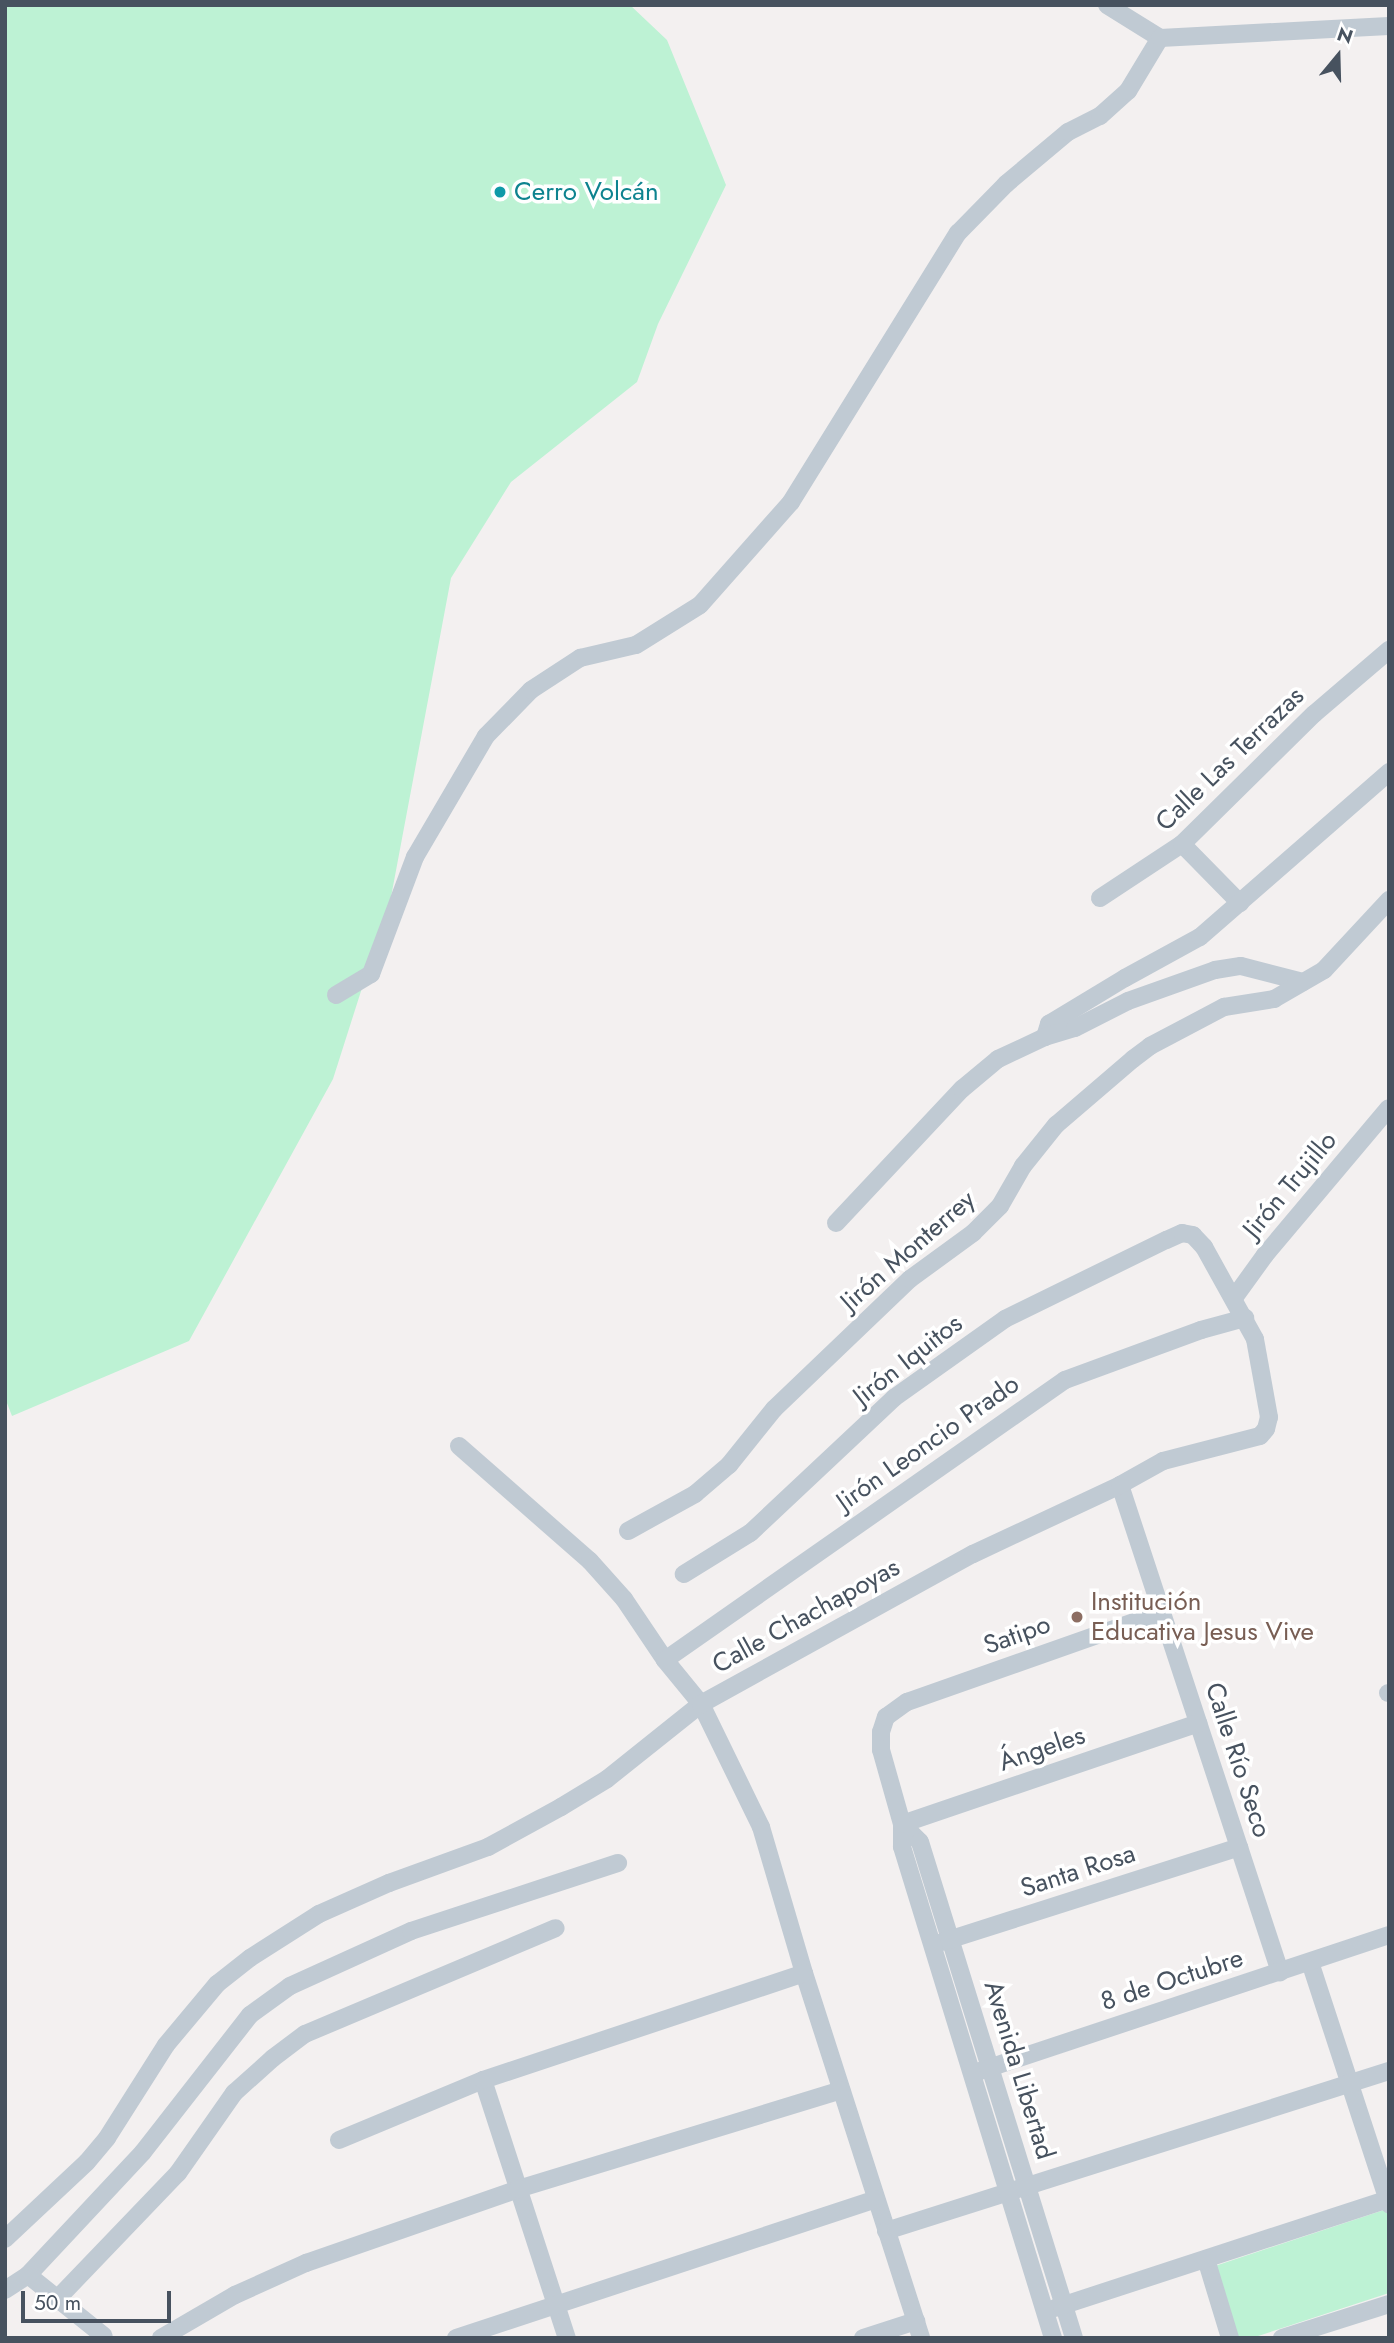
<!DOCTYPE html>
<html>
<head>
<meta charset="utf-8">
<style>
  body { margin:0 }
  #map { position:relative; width:1394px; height:2343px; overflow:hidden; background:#f3f0f0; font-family:Jost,sans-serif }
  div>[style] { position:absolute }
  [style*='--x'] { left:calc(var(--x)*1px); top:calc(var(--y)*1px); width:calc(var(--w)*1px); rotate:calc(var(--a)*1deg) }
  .green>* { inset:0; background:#bdf2d4 }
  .minor>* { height:18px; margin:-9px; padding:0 9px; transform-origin:9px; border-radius:9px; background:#c0cad3 }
  .dots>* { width:19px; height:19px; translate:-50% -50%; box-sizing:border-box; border:4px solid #fff; border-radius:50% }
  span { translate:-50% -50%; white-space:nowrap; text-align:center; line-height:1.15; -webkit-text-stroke:7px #fff; paint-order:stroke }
  .culture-label { font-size:26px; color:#0d838f }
  .left { translate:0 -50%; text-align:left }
  .street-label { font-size:26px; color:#47525f }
  .education-label { font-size:26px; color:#785e54 }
  .frame { position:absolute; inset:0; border:7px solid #47525f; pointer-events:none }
  .north { position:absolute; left:1303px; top:21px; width:70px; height:70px; -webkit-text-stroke:5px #fff; paint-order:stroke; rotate:19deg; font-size:19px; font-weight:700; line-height:28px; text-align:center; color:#47525f }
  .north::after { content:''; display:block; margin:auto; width:24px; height:32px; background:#47525f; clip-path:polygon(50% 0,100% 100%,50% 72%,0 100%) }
  .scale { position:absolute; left:21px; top:2291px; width:150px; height:32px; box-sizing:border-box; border:4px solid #47525f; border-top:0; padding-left:9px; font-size:21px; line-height:24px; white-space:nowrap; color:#47525f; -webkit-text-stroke:5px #fff; paint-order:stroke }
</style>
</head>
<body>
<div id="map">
  <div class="green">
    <i style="clip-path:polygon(5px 5px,630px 5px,667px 40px,726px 185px,658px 324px,637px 382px,511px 482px,451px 578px,391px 897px,333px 1079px,189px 1341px,12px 1416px,5px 1398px)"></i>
    <i style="clip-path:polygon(1387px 2209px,1389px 2293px,1252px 2338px,1235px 2338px,1215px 2266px)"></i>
  </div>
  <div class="minor">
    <i style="--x:1107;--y:5;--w:62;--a:31.9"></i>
    <i style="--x:1182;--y:844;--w:83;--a:45.5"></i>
    <i style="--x:1100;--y:898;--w:98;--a:-33.4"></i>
    <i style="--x:1182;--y:844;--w:185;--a:-44.6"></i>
    <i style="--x:1314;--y:714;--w:99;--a:-40.5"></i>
    <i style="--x:336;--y:995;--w:41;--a:-31"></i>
    <i style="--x:371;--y:974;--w:125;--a:-69.4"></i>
    <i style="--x:415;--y:857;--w:140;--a:-59.6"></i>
    <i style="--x:486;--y:736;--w:64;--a:-45.6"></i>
    <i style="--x:531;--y:690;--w:59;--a:-33.1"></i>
    <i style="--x:580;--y:658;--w:57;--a:-13.1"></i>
    <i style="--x:636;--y:645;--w:75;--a:-32"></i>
    <i style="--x:700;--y:605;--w:137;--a:-48.5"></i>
    <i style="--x:791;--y:502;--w:317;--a:-58.2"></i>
    <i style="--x:958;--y:233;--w:69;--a:-45.6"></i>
    <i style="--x:1006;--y:184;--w:81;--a:-40"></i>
    <i style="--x:1068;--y:132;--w:36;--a:-27"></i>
    <i style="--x:1100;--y:116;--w:38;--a:-42"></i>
    <i style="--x:1128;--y:91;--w:62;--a:-58.9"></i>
    <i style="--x:1160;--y:38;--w:229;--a:-3"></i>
    <i style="--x:1045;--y:1037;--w:14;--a:-73"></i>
    <i style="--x:1049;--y:1024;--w:89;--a:-31.2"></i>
    <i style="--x:1125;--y:978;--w:85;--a:-28.7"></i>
    <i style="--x:1200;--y:937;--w:251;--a:-41.1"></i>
    <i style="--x:836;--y:1223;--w:184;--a:-46.8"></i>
    <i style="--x:962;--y:1089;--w:47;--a:-39.8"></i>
    <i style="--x:998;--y:1059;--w:52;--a:-25.1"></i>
    <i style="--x:1045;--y:1037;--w:31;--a:-17"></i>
    <i style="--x:1075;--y:1028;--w:59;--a:-27"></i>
    <i style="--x:1128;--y:1001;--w:92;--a:-19.6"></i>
    <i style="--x:1215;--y:970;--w:26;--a:-9"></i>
    <i style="--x:1241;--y:966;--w:64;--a:14.5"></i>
    <i style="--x:1234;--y:1298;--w:53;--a:-54.2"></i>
    <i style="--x:1265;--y:1255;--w:192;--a:-49.9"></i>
    <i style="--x:459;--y:1446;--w:174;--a:41.3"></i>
    <i style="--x:590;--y:1561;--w:51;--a:48.2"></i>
    <i style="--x:624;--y:1599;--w:73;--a:56.1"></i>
    <i style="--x:665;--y:1660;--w:57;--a:50.7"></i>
    <i style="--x:701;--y:1704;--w:137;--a:64"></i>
    <i style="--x:761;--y:1827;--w:152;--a:73.6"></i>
    <i style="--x:804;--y:1973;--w:383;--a:72.2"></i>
    <i style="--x:1120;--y:1485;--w:513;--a:71.81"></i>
    <i style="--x:628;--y:1531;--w:77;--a:-28.9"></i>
    <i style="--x:695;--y:1494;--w:45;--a:-40.5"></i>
    <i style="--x:729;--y:1465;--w:72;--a:-51.2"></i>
    <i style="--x:774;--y:1409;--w:188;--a:-43.7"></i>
    <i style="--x:910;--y:1279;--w:78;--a:-36.1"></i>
    <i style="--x:973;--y:1233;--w:38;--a:-45"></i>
    <i style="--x:1000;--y:1206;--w:46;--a:-60.1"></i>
    <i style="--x:1023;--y:1166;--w:53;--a:-51.2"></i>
    <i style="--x:1056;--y:1125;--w:101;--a:-40.6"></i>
    <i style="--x:1133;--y:1059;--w:21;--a:-37"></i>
    <i style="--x:1150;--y:1046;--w:84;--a:-27.8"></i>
    <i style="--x:1224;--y:1007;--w:51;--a:-9.1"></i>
    <i style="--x:1274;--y:999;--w:58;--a:-30.1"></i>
    <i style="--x:1324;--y:970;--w:96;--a:-47.1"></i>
    <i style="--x:665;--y:1660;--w:488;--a:-35"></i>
    <i style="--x:1065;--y:1380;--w:145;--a:-20.2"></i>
    <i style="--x:1201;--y:1330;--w:46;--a:-15.3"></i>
    <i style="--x:1388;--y:1693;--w:1;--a:0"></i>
    <i style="--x:902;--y:1824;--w:25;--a:45"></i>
    <i style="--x:920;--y:1842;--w:519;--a:72.75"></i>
    <i style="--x:902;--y:1824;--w:313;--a:-18.8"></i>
    <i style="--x:942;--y:1942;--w:312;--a:-17.7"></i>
    <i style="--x:1310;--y:1962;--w:255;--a:71.9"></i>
    <i style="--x:980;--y:2071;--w:431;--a:-18.4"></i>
    <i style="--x:483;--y:2080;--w:271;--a:72"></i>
    <i style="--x:339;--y:2140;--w:156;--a:-22.6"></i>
    <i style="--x:483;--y:2080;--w:338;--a:-18.4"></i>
    <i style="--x:886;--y:2231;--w:528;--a:-17.65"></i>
    <i style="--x:5;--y:2239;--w:112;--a:-43.2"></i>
    <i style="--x:87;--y:2162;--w:31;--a:-50"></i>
    <i style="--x:107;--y:2138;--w:110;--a:-57.6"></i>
    <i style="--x:166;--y:2045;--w:80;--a:-50.1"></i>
    <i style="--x:217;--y:1984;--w:42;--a:-38.2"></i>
    <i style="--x:250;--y:1958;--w:82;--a:-32.5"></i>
    <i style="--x:319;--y:1914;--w:77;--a:-23.9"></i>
    <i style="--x:389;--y:1883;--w:105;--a:-20"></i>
    <i style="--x:488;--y:1847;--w:83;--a:-28.7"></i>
    <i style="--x:561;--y:1807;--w:54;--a:-31.3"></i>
    <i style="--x:607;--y:1779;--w:120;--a:-38.6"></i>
    <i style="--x:701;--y:1704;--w:311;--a:-28.9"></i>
    <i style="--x:973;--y:1554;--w:162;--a:-25.1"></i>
    <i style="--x:1120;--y:1485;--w:49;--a:-29.2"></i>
    <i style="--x:1163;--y:1461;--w:100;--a:-14.5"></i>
    <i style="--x:1260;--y:1436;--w:9;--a:-49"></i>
    <i style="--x:1266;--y:1429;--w:12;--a:-76"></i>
    <i style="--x:1269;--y:1417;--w:79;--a:-100.2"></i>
    <i style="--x:1255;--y:1339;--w:105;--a:-119"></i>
    <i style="--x:1204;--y:1247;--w:16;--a:-133"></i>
    <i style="--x:1193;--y:1235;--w:11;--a:-170"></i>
    <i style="--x:1182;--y:1233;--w:17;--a:156"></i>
    <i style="--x:1166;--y:1240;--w:179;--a:153.9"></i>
    <i style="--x:1005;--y:1319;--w:136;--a:144.6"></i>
    <i style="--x:894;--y:1398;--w:197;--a:136.8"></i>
    <i style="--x:750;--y:1533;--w:78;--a:148.2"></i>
    <i style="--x:1206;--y:2259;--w:83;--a:73.1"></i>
    <i style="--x:28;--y:2275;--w:97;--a:38.8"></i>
    <i style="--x:5;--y:2290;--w:27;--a:-33"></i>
    <i style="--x:28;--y:2275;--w:168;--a:-46.9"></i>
    <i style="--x:143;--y:2152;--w:174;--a:-52"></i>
    <i style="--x:250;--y:2015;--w:49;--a:-35.9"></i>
    <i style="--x:290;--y:1986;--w:133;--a:-24.4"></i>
    <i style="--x:411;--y:1931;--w:218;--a:-18.2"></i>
    <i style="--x:59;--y:2297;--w:172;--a:-46.2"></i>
    <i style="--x:178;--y:2173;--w:98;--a:-55"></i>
    <i style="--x:234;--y:2093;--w:52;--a:-41.9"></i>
    <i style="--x:273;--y:2058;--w:40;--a:-37"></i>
    <i style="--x:305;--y:2034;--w:272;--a:-22.9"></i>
    <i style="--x:1055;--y:2308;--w:351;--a:-18.1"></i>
    <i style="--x:161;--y:2338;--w:86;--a:-30.2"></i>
    <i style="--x:235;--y:2295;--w:78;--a:-24.3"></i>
    <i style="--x:306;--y:2263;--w:225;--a:-19.2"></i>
    <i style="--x:518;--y:2189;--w:338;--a:-17"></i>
    <i style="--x:456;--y:2338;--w:442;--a:-18.3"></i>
    <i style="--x:863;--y:2338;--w:56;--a:-17.8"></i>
    <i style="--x:1053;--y:2338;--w:514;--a:-107.09"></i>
    <i style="--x:902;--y:1847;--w:23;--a:-90"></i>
    <i style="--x:902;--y:1824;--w:77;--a:-105.8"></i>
    <i style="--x:881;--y:1750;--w:18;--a:-90"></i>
    <i style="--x:881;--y:1732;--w:16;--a:-72"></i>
    <i style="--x:886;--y:1717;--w:26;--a:-36"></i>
    <i style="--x:907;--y:1702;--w:270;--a:-19.4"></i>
    <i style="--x:1282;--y:2338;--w:112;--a:-17.6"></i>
  </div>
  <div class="dots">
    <i style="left:500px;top:192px;background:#0f9aa8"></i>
    <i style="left:1077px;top:1617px;background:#8d6e63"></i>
  </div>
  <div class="culture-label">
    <span class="left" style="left:514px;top:192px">Cerro Volcán</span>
  </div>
  <div class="street-label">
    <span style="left:1230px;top:759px;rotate:-44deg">Calle Las Terrazas</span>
    <span style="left:1290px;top:1185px;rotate:-50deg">Jirón Trujillo</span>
    <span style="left:908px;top:1251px;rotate:-41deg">Jirón Monterrey</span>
    <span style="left:908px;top:1360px;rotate:-38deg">Jirón Iquitos</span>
    <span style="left:928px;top:1443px;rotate:-35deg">Jirón Leoncio Prado</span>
    <span style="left:806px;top:1616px;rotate:-29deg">Calle Chachapoyas</span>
    <span style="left:1017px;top:1635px;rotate:-20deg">Satipo</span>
    <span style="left:1042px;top:1749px;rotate:-19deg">Ángeles</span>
    <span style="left:1238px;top:1760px;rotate:72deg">Calle Río Seco</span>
    <span style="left:1078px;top:1871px;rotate:-18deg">Santa Rosa</span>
    <span style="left:1172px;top:1980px;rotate:-18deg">8 de Octubre</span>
    <span style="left:1019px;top:2070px;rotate:73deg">Avenida Libertad</span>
  </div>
  <div class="education-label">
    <span class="left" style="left:1091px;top:1617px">Institución<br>Educativa Jesus Vive</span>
  </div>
  <div class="frame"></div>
  <div class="north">N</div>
  <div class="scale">50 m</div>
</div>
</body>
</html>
